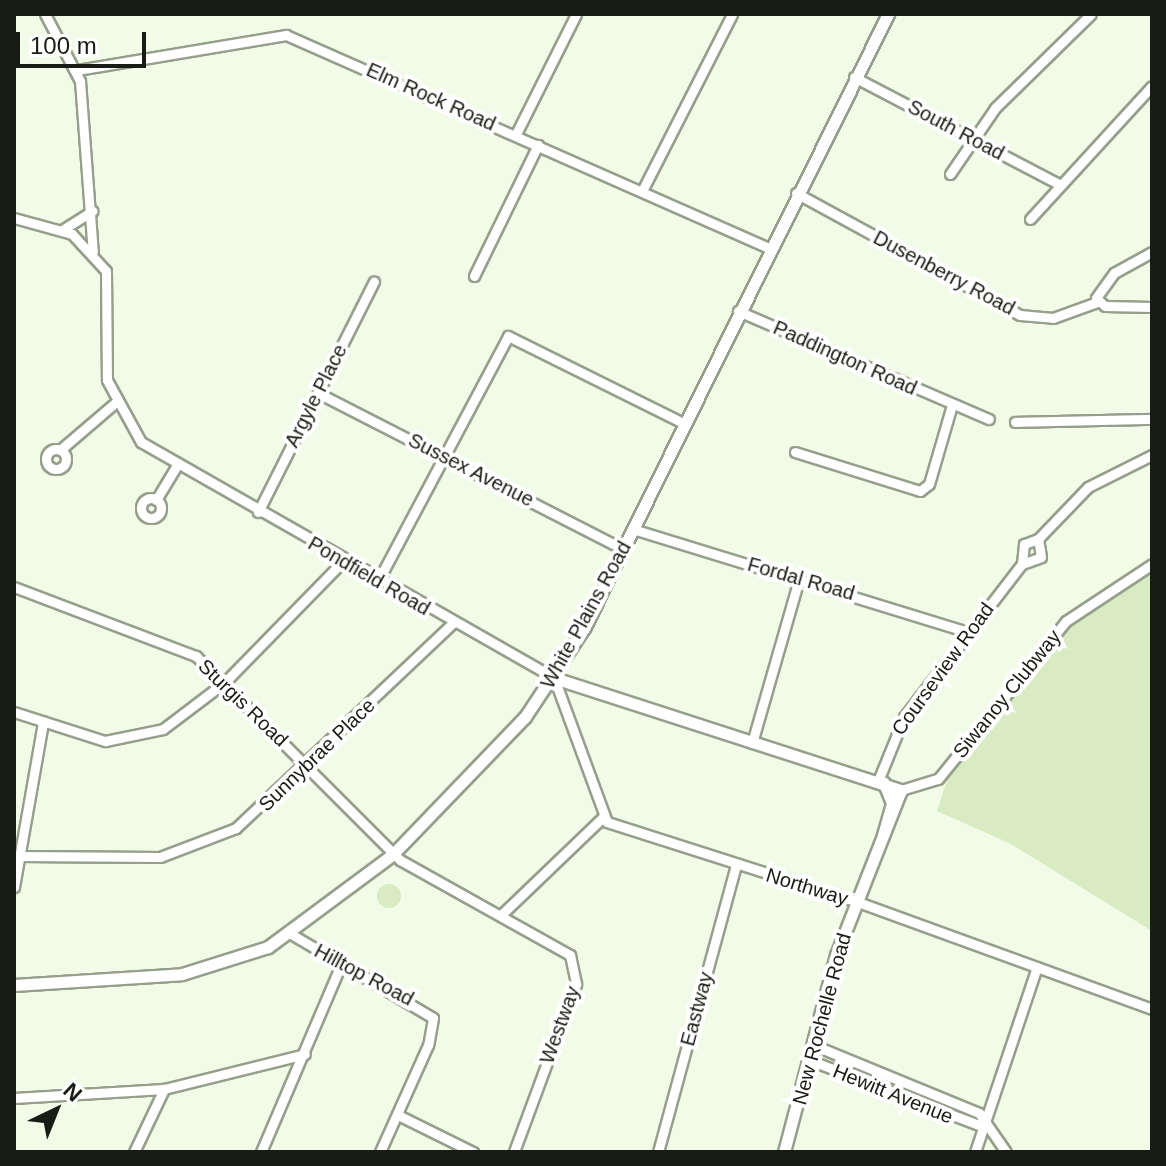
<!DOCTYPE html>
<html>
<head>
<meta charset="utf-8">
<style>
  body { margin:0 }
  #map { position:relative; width:1166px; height:1166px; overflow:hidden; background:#f2fbe7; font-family:Arial,sans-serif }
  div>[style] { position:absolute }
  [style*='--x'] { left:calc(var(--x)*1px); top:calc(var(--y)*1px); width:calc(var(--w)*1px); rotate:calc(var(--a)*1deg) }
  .green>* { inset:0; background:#d8ebc3 }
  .round { border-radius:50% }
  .roads { filter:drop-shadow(2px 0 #969f8c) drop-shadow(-2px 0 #969f8c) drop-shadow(0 2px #969f8c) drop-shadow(0 -2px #969f8c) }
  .minor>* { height:9px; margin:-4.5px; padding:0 4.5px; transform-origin:4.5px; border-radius:4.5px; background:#fff }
  .minor>.ring { margin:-4.5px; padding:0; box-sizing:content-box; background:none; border:9px solid #fff; border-radius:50% }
  .major>* { height:11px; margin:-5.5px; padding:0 5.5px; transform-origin:5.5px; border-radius:5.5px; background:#fff }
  span { translate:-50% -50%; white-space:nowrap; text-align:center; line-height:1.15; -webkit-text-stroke:8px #fff; paint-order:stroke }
  .street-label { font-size:20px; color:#191c15 }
  .frame { position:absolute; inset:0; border:16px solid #191c15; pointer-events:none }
  .north { position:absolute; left:16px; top:1070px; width:80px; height:80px; -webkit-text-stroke:6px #fff; paint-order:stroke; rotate:43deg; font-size:22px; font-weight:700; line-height:32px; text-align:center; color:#191c15 }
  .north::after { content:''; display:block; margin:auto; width:28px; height:36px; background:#191c15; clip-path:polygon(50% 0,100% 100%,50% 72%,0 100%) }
  .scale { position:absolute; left:16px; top:32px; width:130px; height:36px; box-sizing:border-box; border:4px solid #191c15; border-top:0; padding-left:10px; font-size:24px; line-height:28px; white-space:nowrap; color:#191c15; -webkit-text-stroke:6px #fff; paint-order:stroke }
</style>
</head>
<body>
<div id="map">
  <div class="green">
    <i style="clip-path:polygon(1152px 569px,1152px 931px,1009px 843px,937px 811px,949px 774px,1058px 636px)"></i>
    <i class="round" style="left:377px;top:884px;width:24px;height:24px"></i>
  </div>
  <div class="roads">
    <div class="minor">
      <i style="--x:45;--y:14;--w:76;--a:62.4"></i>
      <i style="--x:80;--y:81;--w:171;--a:85.7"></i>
      <i style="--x:77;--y:70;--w:212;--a:-9.5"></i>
      <i style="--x:286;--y:35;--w:528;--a:23.8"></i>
      <i style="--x:854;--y:77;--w:231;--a:27.6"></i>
      <i style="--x:516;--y:134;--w:134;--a:-63.4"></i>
      <i style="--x:950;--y:174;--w:80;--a:-55.7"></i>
      <i style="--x:995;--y:108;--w:134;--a:-44.4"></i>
      <i style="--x:642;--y:191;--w:199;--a:-63"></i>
      <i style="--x:796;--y:193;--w:255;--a:28.6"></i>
      <i style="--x:1020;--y:315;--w:33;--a:5"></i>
      <i style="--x:1053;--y:318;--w:47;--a:-20"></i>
      <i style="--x:14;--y:218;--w:60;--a:15.4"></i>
      <i style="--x:72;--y:234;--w:50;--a:47.4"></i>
      <i style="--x:106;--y:271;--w:109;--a:89.5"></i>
      <i style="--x:107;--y:380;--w:71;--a:61.3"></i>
      <i style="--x:141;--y:442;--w:476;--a:29.7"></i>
      <i style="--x:554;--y:678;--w:153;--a:69.8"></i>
      <i style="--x:607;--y:822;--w:263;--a:17.7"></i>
      <i style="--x:858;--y:902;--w:313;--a:20"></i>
      <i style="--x:1030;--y:219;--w:180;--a:-47.5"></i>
      <i style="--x:62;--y:230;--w:36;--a:-32"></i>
      <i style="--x:1152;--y:252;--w:43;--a:151.1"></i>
      <i style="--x:1114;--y:273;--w:31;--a:126"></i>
      <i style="--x:1096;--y:298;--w:12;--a:42"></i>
      <i style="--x:1105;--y:306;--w:47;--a:1.2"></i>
      <i style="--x:474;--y:276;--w:146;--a:-64"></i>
      <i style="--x:738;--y:311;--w:273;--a:23.3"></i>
      <i style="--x:318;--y:393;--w:343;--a:27.1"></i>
      <i style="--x:1015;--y:422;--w:137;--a:-1.3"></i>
      <i class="ring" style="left:46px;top:449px;width:11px;height:11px"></i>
      <i style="--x:60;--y:450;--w:74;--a:-40.6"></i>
      <i style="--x:795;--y:452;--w:131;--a:17.3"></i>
      <i style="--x:920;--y:491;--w:11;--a:-38"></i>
      <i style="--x:929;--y:484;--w:82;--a:-73.8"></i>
      <i class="ring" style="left:141px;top:498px;width:11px;height:11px"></i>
      <i style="--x:156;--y:500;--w:39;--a:-59"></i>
      <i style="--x:258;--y:512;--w:258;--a:-63.3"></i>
      <i style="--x:633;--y:529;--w:350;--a:17.1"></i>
      <i style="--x:1038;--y:539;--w:72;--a:-46.1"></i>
      <i style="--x:1088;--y:487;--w:72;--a:-26.6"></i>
      <i style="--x:378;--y:581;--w:277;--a:-62"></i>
      <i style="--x:508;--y:336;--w:195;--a:26.4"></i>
      <i style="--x:14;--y:587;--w:195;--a:20.8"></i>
      <i style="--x:196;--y:656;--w:288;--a:45"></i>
      <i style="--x:400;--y:860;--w:195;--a:29.2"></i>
      <i style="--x:570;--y:955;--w:30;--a:78"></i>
      <i style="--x:576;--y:984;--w:179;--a:110.3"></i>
      <i style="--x:14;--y:712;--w:96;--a:17.7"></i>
      <i style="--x:105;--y:741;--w:59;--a:-11.7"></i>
      <i style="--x:163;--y:729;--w:78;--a:-37.2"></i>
      <i style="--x:225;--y:682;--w:169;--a:-45.7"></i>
      <i style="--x:752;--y:743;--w:171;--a:-74"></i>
      <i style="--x:878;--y:781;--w:69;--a:-67.9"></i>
      <i style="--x:904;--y:717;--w:193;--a:-52.4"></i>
      <i style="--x:1022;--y:564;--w:20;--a:-20"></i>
      <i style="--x:1041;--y:557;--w:18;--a:-99"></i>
      <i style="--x:1038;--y:539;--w:15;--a:160"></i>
      <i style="--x:1024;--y:544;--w:20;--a:96"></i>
      <i style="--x:901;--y:790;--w:39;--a:-17"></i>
      <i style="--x:938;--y:779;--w:203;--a:-51"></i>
      <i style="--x:1066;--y:621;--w:103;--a:-33.5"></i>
      <i style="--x:18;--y:856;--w:142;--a:0.4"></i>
      <i style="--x:160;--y:857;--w:81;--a:-20.9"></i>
      <i style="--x:236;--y:828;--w:299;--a:-43.4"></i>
      <i style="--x:14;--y:887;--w:168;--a:-80"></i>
      <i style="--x:502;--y:914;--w:139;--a:-43.8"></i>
      <i style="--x:291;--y:934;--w:165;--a:30.6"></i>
      <i style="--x:433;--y:1018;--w:27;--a:100"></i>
      <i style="--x:428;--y:1045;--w:117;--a:114.2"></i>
      <i style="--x:14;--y:1098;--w:150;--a:-3.4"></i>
      <i style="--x:164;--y:1089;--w:145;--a:-13.9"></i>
      <i style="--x:398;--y:1115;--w:84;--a:26.3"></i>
      <i style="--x:984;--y:1127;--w:179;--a:-159"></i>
      <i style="--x:817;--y:1063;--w:12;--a:-114"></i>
      <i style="--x:812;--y:1052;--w:11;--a:-15"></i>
      <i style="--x:823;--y:1049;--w:169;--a:22.3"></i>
      <i style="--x:979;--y:1113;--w:47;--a:55.3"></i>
      <i style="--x:134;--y:1152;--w:70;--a:-64.5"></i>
      <i style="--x:261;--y:1152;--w:204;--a:-66.9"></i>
      <i style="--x:658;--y:1152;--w:297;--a:-74.8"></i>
      <i style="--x:975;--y:1152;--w:195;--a:-71.5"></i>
    </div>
    <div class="major">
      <i style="--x:554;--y:678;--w:365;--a:17.9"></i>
      <i style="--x:901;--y:790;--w:177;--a:111.5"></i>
      <i style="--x:836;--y:955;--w:204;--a:104.8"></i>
      <i style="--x:883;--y:835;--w:33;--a:-74"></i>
      <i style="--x:892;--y:803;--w:22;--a:-112"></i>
      <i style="--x:14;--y:985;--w:168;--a:-3.7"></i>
      <i style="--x:182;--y:974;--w:90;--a:-17.4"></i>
      <i style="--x:268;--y:947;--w:156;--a:-36.6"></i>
      <i style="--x:393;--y:854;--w:190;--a:-46.1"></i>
      <i style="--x:525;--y:717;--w:107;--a:-56.5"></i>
      <i style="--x:584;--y:628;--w:685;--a:-63.66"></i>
    </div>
  </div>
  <div class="street-label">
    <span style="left:431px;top:97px;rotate:24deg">Elm Rock Road</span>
    <span style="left:956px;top:130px;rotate:28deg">South Road</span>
    <span style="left:944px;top:273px;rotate:28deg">Dusenberry Road</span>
    <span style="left:845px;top:358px;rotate:24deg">Paddington Road</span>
    <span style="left:316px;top:396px;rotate:-63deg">Argyle Place</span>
    <span style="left:471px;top:470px;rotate:27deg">Sussex Avenue</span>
    <span style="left:369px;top:576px;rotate:30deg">Pondfield Road</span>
    <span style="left:801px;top:579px;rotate:16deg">Fordal Road</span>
    <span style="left:586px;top:615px;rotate:-61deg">White Plains Road</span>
    <span style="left:943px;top:669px;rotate:-54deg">Courseview Road</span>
    <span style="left:1007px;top:694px;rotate:-51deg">Siwanoy Clubway</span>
    <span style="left:243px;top:703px;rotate:44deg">Sturgis Road</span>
    <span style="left:317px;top:755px;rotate:-44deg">Sunnybrae Place</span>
    <span style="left:807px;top:887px;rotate:17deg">Northway</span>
    <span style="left:364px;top:975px;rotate:28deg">Hilltop Road</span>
    <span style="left:697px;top:1009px;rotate:-75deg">Eastway</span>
    <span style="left:822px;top:1019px;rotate:-75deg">New Rochelle Road</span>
    <span style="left:560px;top:1025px;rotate:-70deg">Westway</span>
    <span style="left:893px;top:1094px;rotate:22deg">Hewitt Avenue</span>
  </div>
  <div class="frame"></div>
  <div class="north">N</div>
  <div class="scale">100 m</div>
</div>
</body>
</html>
